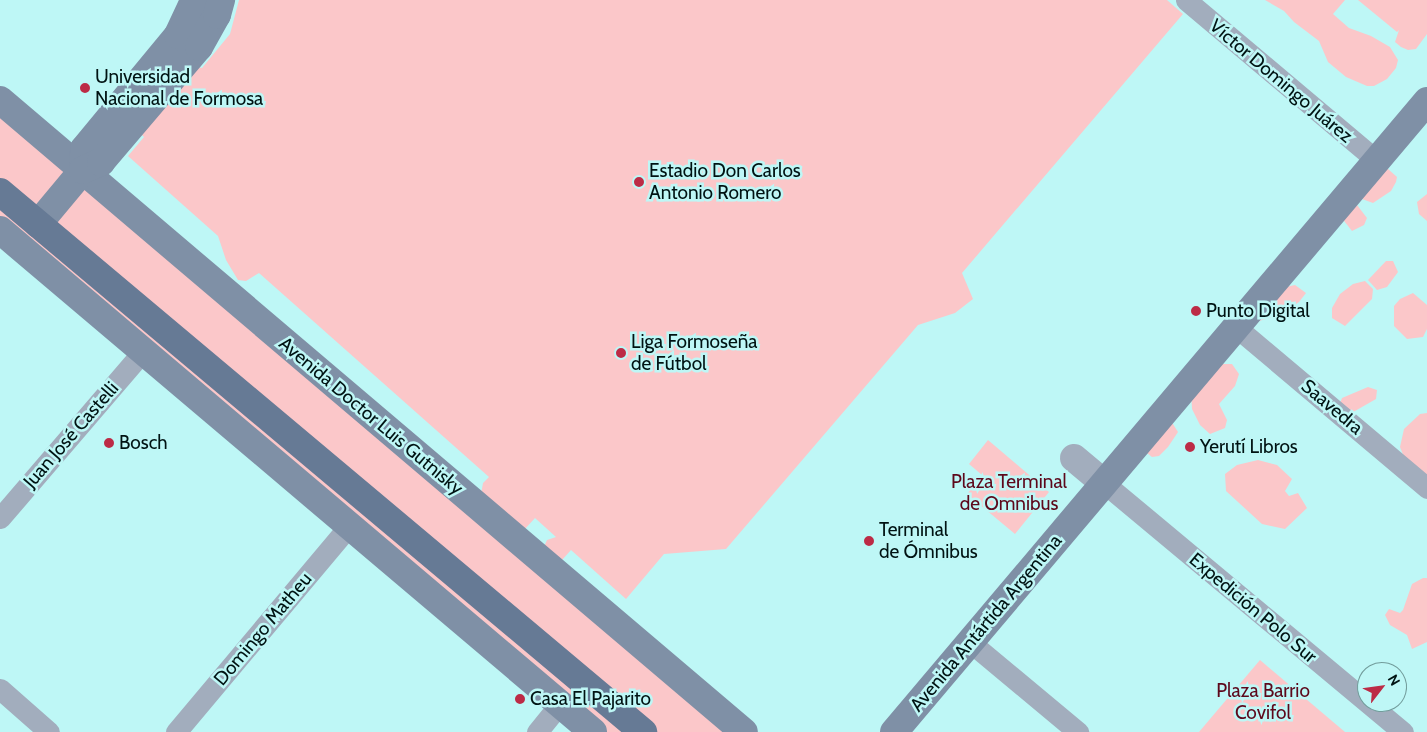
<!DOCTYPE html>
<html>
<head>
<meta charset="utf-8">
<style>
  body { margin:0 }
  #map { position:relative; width:1427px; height:732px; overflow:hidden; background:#bef7f6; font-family:Cabin,sans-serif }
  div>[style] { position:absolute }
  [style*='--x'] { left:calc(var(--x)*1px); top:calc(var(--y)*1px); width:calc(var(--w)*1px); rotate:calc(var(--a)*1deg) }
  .green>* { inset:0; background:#fbc7c9 }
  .minor>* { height:21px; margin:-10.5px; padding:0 10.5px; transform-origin:10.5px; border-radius:10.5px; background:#a2adbd }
  .tertiary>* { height:28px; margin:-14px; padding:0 14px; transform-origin:14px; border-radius:14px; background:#a2adbd }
  .secondary>* { height:28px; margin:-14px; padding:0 14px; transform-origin:14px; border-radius:14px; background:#7f90a6 }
  .primary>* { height:28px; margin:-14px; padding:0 14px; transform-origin:14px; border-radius:14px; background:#667a95 }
  .dots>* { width:14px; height:14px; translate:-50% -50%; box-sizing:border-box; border:2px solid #bef7f6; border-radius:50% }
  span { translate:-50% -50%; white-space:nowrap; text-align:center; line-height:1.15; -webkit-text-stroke:5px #bef7f6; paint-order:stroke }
  .poi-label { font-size:19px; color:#001313 }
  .left { translate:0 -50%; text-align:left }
  .street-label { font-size:19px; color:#001313 }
  .park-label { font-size:19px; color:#5d081b }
  .north { position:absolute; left:1357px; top:662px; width:50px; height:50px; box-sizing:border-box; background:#bef7f6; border:1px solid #729c9b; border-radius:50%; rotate:60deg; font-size:14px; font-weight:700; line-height:20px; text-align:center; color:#001313 }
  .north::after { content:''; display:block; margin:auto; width:18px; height:22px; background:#bc2b46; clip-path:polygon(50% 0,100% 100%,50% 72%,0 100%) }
</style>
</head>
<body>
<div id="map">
  <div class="green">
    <i style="clip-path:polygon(239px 0,1167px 0,1183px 14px,962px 273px,973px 299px,955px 313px,918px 325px,726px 549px,664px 554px,626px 599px,571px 550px,562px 560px,543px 549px,547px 540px,556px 537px,535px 518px,524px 530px,481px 494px,483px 483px,489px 477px,259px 273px,246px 281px,238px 280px,226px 260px,218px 236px,128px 156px,144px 137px,136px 129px,197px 67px,202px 68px,230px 34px)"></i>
    <i style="clip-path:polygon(1265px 0,1345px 0,1333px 14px,1349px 28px,1371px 36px,1390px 47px,1398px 60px,1396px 68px,1387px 79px,1374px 86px,1367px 86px,1346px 77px,1328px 62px,1319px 41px,1294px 22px,1284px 11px)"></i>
    <i style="clip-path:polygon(1358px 0,1427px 0,1427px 34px,1416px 49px,1408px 50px,1401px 47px,1395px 42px,1399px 30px,1397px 32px)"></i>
    <i style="clip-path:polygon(0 116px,727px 732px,602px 732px,0 221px)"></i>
    <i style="clip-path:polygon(1379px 168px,1388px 169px,1397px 177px,1396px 182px,1391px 191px,1373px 203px,1362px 199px)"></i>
    <i style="clip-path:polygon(1427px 194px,1427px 221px,1419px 214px,1417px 202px)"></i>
    <i style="clip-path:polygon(1357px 205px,1367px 218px,1364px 225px,1352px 231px,1341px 217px,1346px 208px)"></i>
    <i style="clip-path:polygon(1386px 261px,1393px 261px,1398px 272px,1387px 287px,1377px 290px,1368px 280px)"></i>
    <i style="clip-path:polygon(1365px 281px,1373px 289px,1372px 299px,1345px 326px,1332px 318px,1332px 308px,1340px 294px,1353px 284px)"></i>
    <i style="clip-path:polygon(1295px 285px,1306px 293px,1299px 302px,1278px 316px,1255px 322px,1281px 288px)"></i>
    <i style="clip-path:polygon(1413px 293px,1427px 305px,1427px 329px,1423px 337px,1407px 339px,1394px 326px,1394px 306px,1400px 299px)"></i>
    <i style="clip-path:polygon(1218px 364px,1232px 364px,1239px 374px,1235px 386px,1219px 404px,1227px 420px,1225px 428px,1210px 434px,1200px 425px,1192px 409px,1191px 391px)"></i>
    <i style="clip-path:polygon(1368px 387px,1377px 390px,1376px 399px,1348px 415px,1336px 414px,1342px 398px)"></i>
    <i style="clip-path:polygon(1427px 413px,1427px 478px,1406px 462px,1400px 447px,1404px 429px,1420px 414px)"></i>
    <i style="clip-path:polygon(1171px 421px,1178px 432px,1168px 447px,1159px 456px,1152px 457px,1143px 450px)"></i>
    <i style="clip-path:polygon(988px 440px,1049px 492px,1015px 534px,967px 494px,982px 475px,969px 464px)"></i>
    <i style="clip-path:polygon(1258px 460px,1277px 465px,1292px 479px,1285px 491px,1289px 496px,1298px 493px,1307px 508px,1285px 529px,1262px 524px,1226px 491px,1225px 474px,1237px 465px)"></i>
    <i style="clip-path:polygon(1423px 578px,1427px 578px,1427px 642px,1412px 649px,1407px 635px,1390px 625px,1385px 615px,1389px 609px,1400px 613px,1403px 610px,1412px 584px)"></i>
    <i style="clip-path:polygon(1260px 660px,1345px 732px,1199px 732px)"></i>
  </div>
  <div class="minor">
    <i style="--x:1186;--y:0;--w:250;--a:40.1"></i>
    <i style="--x:1236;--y:327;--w:250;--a:40.1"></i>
    <i style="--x:1104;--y:483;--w:389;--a:39.8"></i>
    <i style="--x:0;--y:518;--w:220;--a:-49.4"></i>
    <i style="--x:970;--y:642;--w:141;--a:39.8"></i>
    <i style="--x:0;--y:689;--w:65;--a:41.3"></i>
    <i style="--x:176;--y:732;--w:269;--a:-50"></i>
    <i style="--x:537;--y:732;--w:36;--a:-51"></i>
  </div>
  <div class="tertiary">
    <i style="--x:1074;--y:458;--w:39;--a:40"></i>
  </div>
  <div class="secondary">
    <i style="--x:0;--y:100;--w:976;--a:40.35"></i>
    <i style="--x:83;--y:170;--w:21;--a:-87"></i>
    <i style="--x:84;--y:149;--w:148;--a:-50.5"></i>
    <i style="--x:178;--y:35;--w:38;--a:-65"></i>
    <i style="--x:38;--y:224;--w:70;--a:-50.2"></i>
    <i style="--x:83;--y:170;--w:20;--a:-24"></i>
    <i style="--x:101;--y:162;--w:151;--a:-49.6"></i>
    <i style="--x:199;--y:47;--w:37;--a:-61"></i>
    <i style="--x:217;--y:15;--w:16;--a:-75"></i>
    <i style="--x:0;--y:230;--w:777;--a:40.25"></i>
    <i style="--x:894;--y:732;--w:826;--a:-49.81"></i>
  </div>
  <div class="primary">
    <i style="--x:0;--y:192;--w:840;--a:40.02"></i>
  </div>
  <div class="dots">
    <i style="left:85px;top:88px;background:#bc2b46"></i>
    <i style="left:639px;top:182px;background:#bc2b46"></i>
    <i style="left:1196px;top:311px;background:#bc2b46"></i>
    <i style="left:621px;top:353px;background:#bc2b46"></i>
    <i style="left:109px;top:443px;background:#bc2b46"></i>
    <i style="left:1190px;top:447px;background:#bc2b46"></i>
    <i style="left:869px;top:541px;background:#bc2b46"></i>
    <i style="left:520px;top:699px;background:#bc2b46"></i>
  </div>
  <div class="poi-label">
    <span class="left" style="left:95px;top:88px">Universidad<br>Nacional de Formosa</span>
    <span class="left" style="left:649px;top:182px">Estadio Don Carlos<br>Antonio Romero</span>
    <span class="left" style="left:1206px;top:311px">Punto Digital</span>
    <span class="left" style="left:631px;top:353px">Liga Formoseña<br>de Fútbol</span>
    <span class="left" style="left:119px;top:443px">Bosch</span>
    <span class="left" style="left:1200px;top:447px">Yerutí Libros</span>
    <span class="left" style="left:879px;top:541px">Terminal<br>de Ómnibus</span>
    <span class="left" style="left:530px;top:699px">Casa El Pajarito</span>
  </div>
  <div class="street-label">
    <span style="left:1281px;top:81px;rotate:40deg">Víctor Domingo Juárez</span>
    <span style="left:1332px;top:407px;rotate:40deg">Saavedra</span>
    <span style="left:371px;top:416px;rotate:40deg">Avenida Doctor Luis Gutnisky</span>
    <span style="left:71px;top:435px;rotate:-49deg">Juan José Castelli</span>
    <span style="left:1253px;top:608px;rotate:40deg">Expedición Polo Sur</span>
    <span style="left:986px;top:623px;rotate:-50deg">Avenida Antártida Argentina</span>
    <span style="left:263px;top:629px;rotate:-50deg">Domingo Matheu</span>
  </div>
  <div class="park-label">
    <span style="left:1009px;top:493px">Plaza Terminal<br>de Omnibus</span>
    <span style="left:1263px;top:702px">Plaza Barrio<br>Covifol</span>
  </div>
  <div class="north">N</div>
</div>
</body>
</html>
